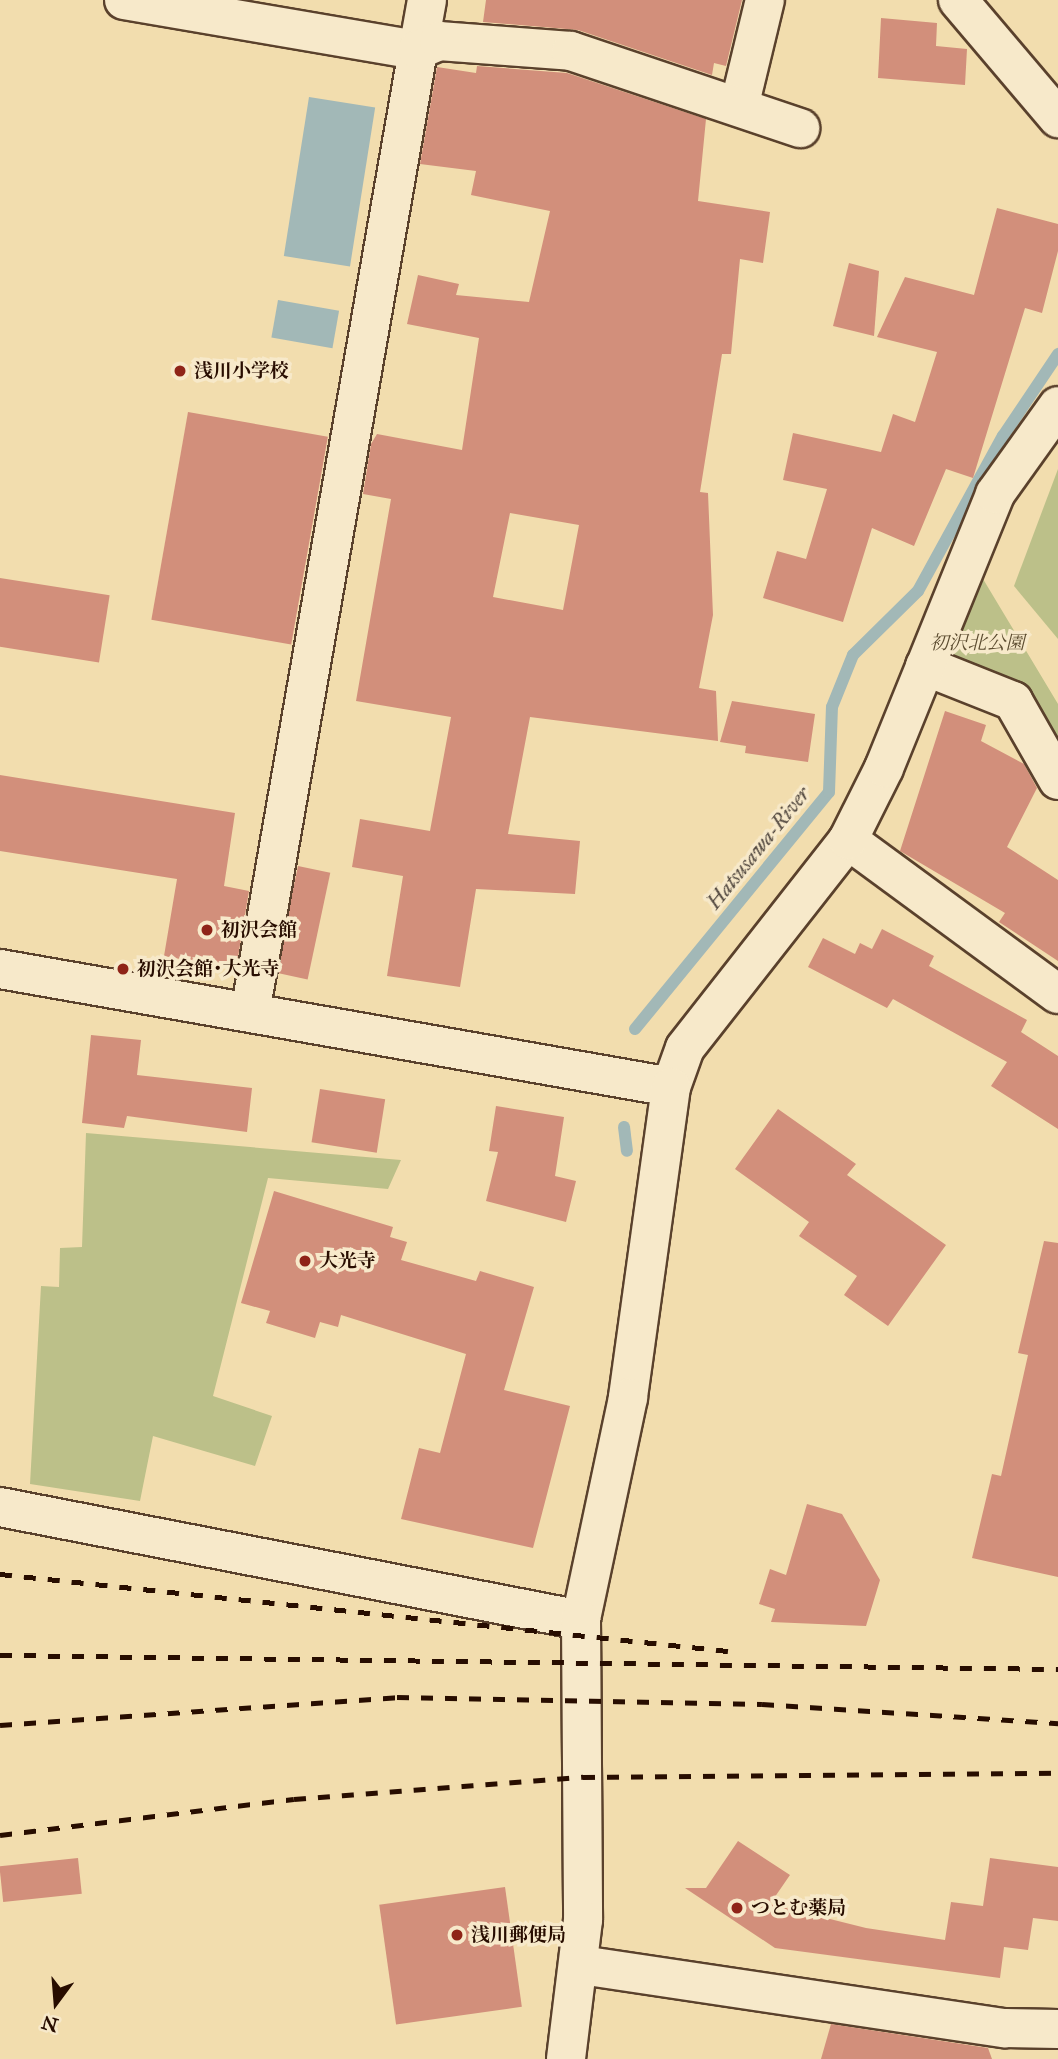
<!DOCTYPE html>
<html>
<head>
<meta charset="utf-8">
<style>
  body { margin:0 }
  #map { position:relative; width:1058px; height:2059px; overflow:hidden; background:#f2ddae; font-family:"IM FELL Great Primer","Noto Serif JP",serif }
  div>[style] { position:absolute }
  [style*='--x'] { left:calc(var(--x)*1px); top:calc(var(--y)*1px); width:calc(var(--w)*1px); rotate:calc(var(--a)*1deg) }
  .green>* { inset:0; background:#bcc089 }
  .water>* { inset:0; background:#a2b8b7; transform-origin:0 0 }
  .stream>* { height:12px; margin:-6px; padding:0 6px; transform-origin:6px; border-radius:6px; background:#a2b8b7 }
  .building>* { inset:0; background:#d28f7b; transform-origin:0 0 }
  .roads { filter:drop-shadow(2px 0 #5a412c) drop-shadow(-2px 0 #5a412c) drop-shadow(0 2px #5a412c) drop-shadow(0 -2px #5a412c) }
  .minor>* { height:38px; margin:-19px; padding:0 19px; transform-origin:19px; border-radius:19px; background:#f7e9ca }
  .tertiary>* { height:38px; margin:-19px; padding:0 19px; transform-origin:19px; border-radius:19px; background:#f7e9ca }
  .rail>* { height:5px; margin-top:-2.5px; transform-origin:0; background:repeating-linear-gradient(90deg,#280d00 0 12px,transparent 0 24px) }
  .dots>* { width:19px; height:19px; translate:-50% -50%; box-sizing:border-box; border:4px solid #f7e9ca; border-radius:50% }
  span { translate:-50% -50%; white-space:nowrap; text-align:center; line-height:1.15; -webkit-text-stroke:7px #f7e9ca; paint-order:stroke }
  .poi-label { font-size:19px; color:#280d00; font-weight:700 }
  .left { translate:0 -50%; text-align:left }
  .park-label { font-size:19px; color:#5c4c30; font-style:italic }
  .water-label { font-size:21px; color:#534940; font-style:italic }
  .north { position:absolute; left:21px; top:1968px; width:70px; height:70px; -webkit-text-stroke:5px #f7e9ca; paint-order:stroke; rotate:196deg; font-size:19px; font-weight:700; line-height:28px; text-align:center; color:#280d00 }
  .north::after { content:''; display:block; margin:auto; width:24px; height:32px; background:#280d00; clip-path:polygon(50% 0,100% 100%,50% 72%,0 100%) }
</style>
</head>
<body>
<div id="map">
  <div class="green">
    <i style="clip-path:polygon(1058px 469px,1058px 639px,1014px 586px)"></i>
    <i style="clip-path:polygon(968px 554px,1058px 704px,1058px 780px,1013px 701px,925px 666px)"></i>
    <i style="clip-path:polygon(86px 1133px,401px 1160px,388px 1189px,268px 1178px,213px 1396px,272px 1416px,255px 1466px,153px 1436px,140px 1501px,30px 1484px,41px 1286px,59px 1287px,60px 1248px,82px 1247px)"></i>
  </div>
  <div class="water">
    <i style="left:309px;top:97px;width:67px;height:161px;rotate:9deg"></i>
    <i style="left:278px;top:300px;width:62px;height:38px;rotate:10deg"></i>
  </div>
  <div class="stream">
    <i style="--x:635;--y:1029;--w:306;--a:-50.7"></i>
    <i style="--x:829;--y:792;--w:85;--a:-88"></i>
    <i style="--x:832;--y:707;--w:56;--a:-68"></i>
    <i style="--x:853;--y:655;--w:91;--a:-44.6"></i>
    <i style="--x:918;--y:591;--w:177;--a:-61.3"></i>
    <i style="--x:1003;--y:436;--w:99;--a:-56.1"></i>
    <i style="--x:624;--y:1127;--w:24;--a:83"></i>
  </div>
  <div class="building">
    <i style="clip-path:polygon(486px 0,742px 0,726px 66px,714px 63px,712px 75px,578px 30px,483px 22px)"></i>
    <i style="clip-path:polygon(881px 18px,937px 23px,936px 46px,967px 49px,965px 85px,878px 78px)"></i>
    <i style="clip-path:polygon(evenodd,477px 66px,567px 73px,706px 119px,698px 201px,770px 212px,763px 263px,740px 259px,731px 354px,722px 354px,700px 492px,708px 493px,713px 615px,699px 688px,716px 691px,718px 741px,530px 717px,508px 834px,580px 841px,575px 894px,476px 889px,460px 987px,387px 976px,403px 876px,352px 867px,360px 819px,430px 831px,451px 717px,356px 701px,391px 499px,363px 494px,371px 444px,377px 434px,462px 450px,479px 338px,407px 324px,418px 275px,459px 284px,456px 295px,529px 302px,550px 211px,471px 195px,476px 171px,420px 164px,437px 67px,476px 73px,477px 66px,510px 513px,579px 525px,563px 610px,493px 597px,510px 513px)"></i>
    <i style="clip-path:polygon(997px 208px,1058px 224px,1058px 251px,1042px 313px,1025px 308px,973px 478px,946px 469px,914px 546px,872px 528px,843px 622px,763px 598px,777px 551px,806px 559px,827px 489px,783px 480px,793px 433px,881px 452px,893px 414px,915px 422px,937px 352px,877px 337px,905px 277px,974px 295px)"></i>
    <i style="clip-path:polygon(849px 263px,879px 271px,874px 336px,833px 326px)"></i>
    <i style="left:188px;top:412px;width:142px;height:211px;rotate:10deg"></i>
    <i style="left:0;top:578px;width:111px;height:68px;rotate:9deg"></i>
    <i style="clip-path:polygon(732px 701px,815px 714px,808px 762px,745px 753px,746px 746px,720px 742px)"></i>
    <i style="clip-path:polygon(945px 711px,986px 725px,981px 741px,1024px 764px,1037px 788px,1007px 847px,1058px 880px,1058px 961px,999px 922px,1005px 913px,900px 851px)"></i>
    <i style="clip-path:polygon(0 775px,235px 813px,224px 886px,249px 891px,236px 969px,164px 956px,177px 879px,0 851px)"></i>
    <i style="left:298px;top:866px;width:33px;height:109px;rotate:12deg"></i>
    <i style="clip-path:polygon(882px 929px,934px 956px,929px 966px,1027px 1020px,1021px 1032px,1058px 1056px,1058px 1129px,991px 1086px,1007px 1062px,893px 999px,887px 1008px,808px 967px,823px 938px,855px 954px,860px 943px,872px 949px)"></i>
    <i style="clip-path:polygon(91px 1035px,141px 1040px,137px 1075px,252px 1088px,247px 1132px,127px 1116px,124px 1128px,82px 1123px)"></i>
    <i style="left:320px;top:1089px;width:66px;height:54px;rotate:9deg"></i>
    <i style="clip-path:polygon(496px 1106px,564px 1117px,555px 1176px,576px 1181px,566px 1222px,486px 1201px,498px 1152px,489px 1151px)"></i>
    <i style="clip-path:polygon(778px 1109px,856px 1164px,847px 1175px,946px 1245px,888px 1326px,844px 1295px,857px 1276px,799px 1236px,809px 1222px,735px 1169px)"></i>
    <i style="clip-path:polygon(274px 1191px,393px 1227px,390px 1237px,407px 1242px,401px 1260px,476px 1281px,480px 1271px,534px 1287px,504px 1390px,570px 1406px,533px 1548px,401px 1519px,419px 1448px,440px 1453px,466px 1354px,341px 1315px,338px 1327px,320px 1322px,315px 1338px,266px 1323px,270px 1311px,241px 1303px)"></i>
    <i style="clip-path:polygon(1044px 1241px,1058px 1243px,1058px 1577px,972px 1558px,992px 1474px,1001px 1476px,1028px 1355px,1018px 1353px)"></i>
    <i style="clip-path:polygon(807px 1504px,842px 1514px,880px 1580px,866px 1626px,771px 1622px,775px 1609px,759px 1604px,770px 1569px,786px 1575px)"></i>
    <i style="clip-path:polygon(738px 1841px,790px 1875px,770px 1904px,866px 1928px,945px 1940px,951px 1902px,983px 1906px,990px 1858px,1058px 1867px,1058px 1921px,1033px 1918px,1028px 1950px,1004px 1947px,1000px 1978px,775px 1948px,685px 1888px,706px 1888px)"></i>
    <i style="left:78px;top:1858px;width:36px;height:79px;rotate:84deg"></i>
    <i style="left:505px;top:1887px;width:121px;height:127px;rotate:82deg"></i>
    <i style="clip-path:polygon(831px 2024px,988px 2048px,992px 2059px,821px 2059px)"></i>
  </div>
  <div class="roads">
    <div class="minor">
      <i style="--x:124;--y:0;--w:298;--a:9.7"></i>
      <i style="--x:418;--y:50;--w:51;--a:-79.8"></i>
      <i style="--x:958;--y:0;--w:155;--a:49.7"></i>
      <i style="--x:740;--y:103;--w:106;--a:-76.4"></i>
      <i style="--x:925;--y:666;--w:95;--a:21.7"></i>
      <i style="--x:1013;--y:701;--w:91;--a:60.3"></i>
      <i style="--x:848;--y:840;--w:260;--a:36.3"></i>
      <i style="--x:250;--y:1013;--w:978;--a:-80.1"></i>
      <i style="--x:418;--y:50;--w:23;--a:-23"></i>
      <i style="--x:439;--y:41;--w:132;--a:4.3"></i>
      <i style="--x:571;--y:51;--w:242;--a:18.6"></i>
      <i style="--x:671;--y:1087;--w:41;--a:-70.3"></i>
      <i style="--x:685;--y:1048;--w:264;--a:-51.9"></i>
      <i style="--x:848;--y:840;--w:80;--a:-63.4"></i>
      <i style="--x:884;--y:768;--w:296;--a:-67.9"></i>
      <i style="--x:995;--y:494;--w:108;--a:-54.4"></i>
      <i style="--x:0;--y:1507;--w:592;--a:11.01"></i>
      <i style="--x:581;--y:1965;--w:429;--a:8.5"></i>
      <i style="--x:1005;--y:2028;--w:53;--a:1.1"></i>
    </div>
    <div class="tertiary">
      <i style="--x:0;--y:969;--w:681;--a:9.97"></i>
      <i style="--x:671;--y:1087;--w:314;--a:97.9"></i>
      <i style="--x:628;--y:1398;--w:227;--a:102"></i>
      <i style="--x:581;--y:1620;--w:300;--a:89.6"></i>
      <i style="--x:583;--y:1920;--w:140;--a:97"></i>
    </div>
  </div>
  <div class="rail">
    <i style="--x:0;--y:1574;--w:741;--a:6.04"></i>
    <i style="--x:0;--y:1655;--w:1058;--a:0.76"></i>
    <i style="--x:0;--y:1725;--w:398;--a:-4"></i>
    <i style="--x:397;--y:1697;--w:365;--a:1.1"></i>
    <i style="--x:762;--y:1704;--w:297;--a:3.7"></i>
    <i style="--x:0;--y:1835;--w:296;--a:-7"></i>
    <i style="--x:294;--y:1799;--w:290;--a:-4.4"></i>
    <i style="--x:583;--y:1777;--w:475;--a:-0.5"></i>
  </div>
  <div class="dots">
    <i style="left:180px;top:371px;background:#8f2418"></i>
    <i style="left:207px;top:930px;background:#8f2418"></i>
    <i style="left:123px;top:969px;background:#8f2418"></i>
    <i style="left:305px;top:1261px;background:#8f2418"></i>
    <i style="left:737px;top:1908px;background:#8f2418"></i>
    <i style="left:457px;top:1935px;background:#8f2418"></i>
  </div>
  <div class="poi-label">
    <span class="left" style="left:194px;top:371px">浅川小学校</span>
    <span class="left" style="left:221px;top:930px">初沢会館</span>
    <span class="left" style="left:137px;top:969px">初沢会館･大光寺</span>
    <span class="left" style="left:319px;top:1261px">大光寺</span>
    <span class="left" style="left:751px;top:1908px">つとむ薬局</span>
    <span class="left" style="left:471px;top:1935px">浅川郵便局</span>
  </div>
  <div class="park-label">
    <span style="left:977px;top:643px">初沢北公園</span>
  </div>
  <div class="water-label">
    <span style="left:758px;top:848px;rotate:-51deg">Hatsusawa-River</span>
  </div>
  <div class="north">N</div>
</div>
</body>
</html>
